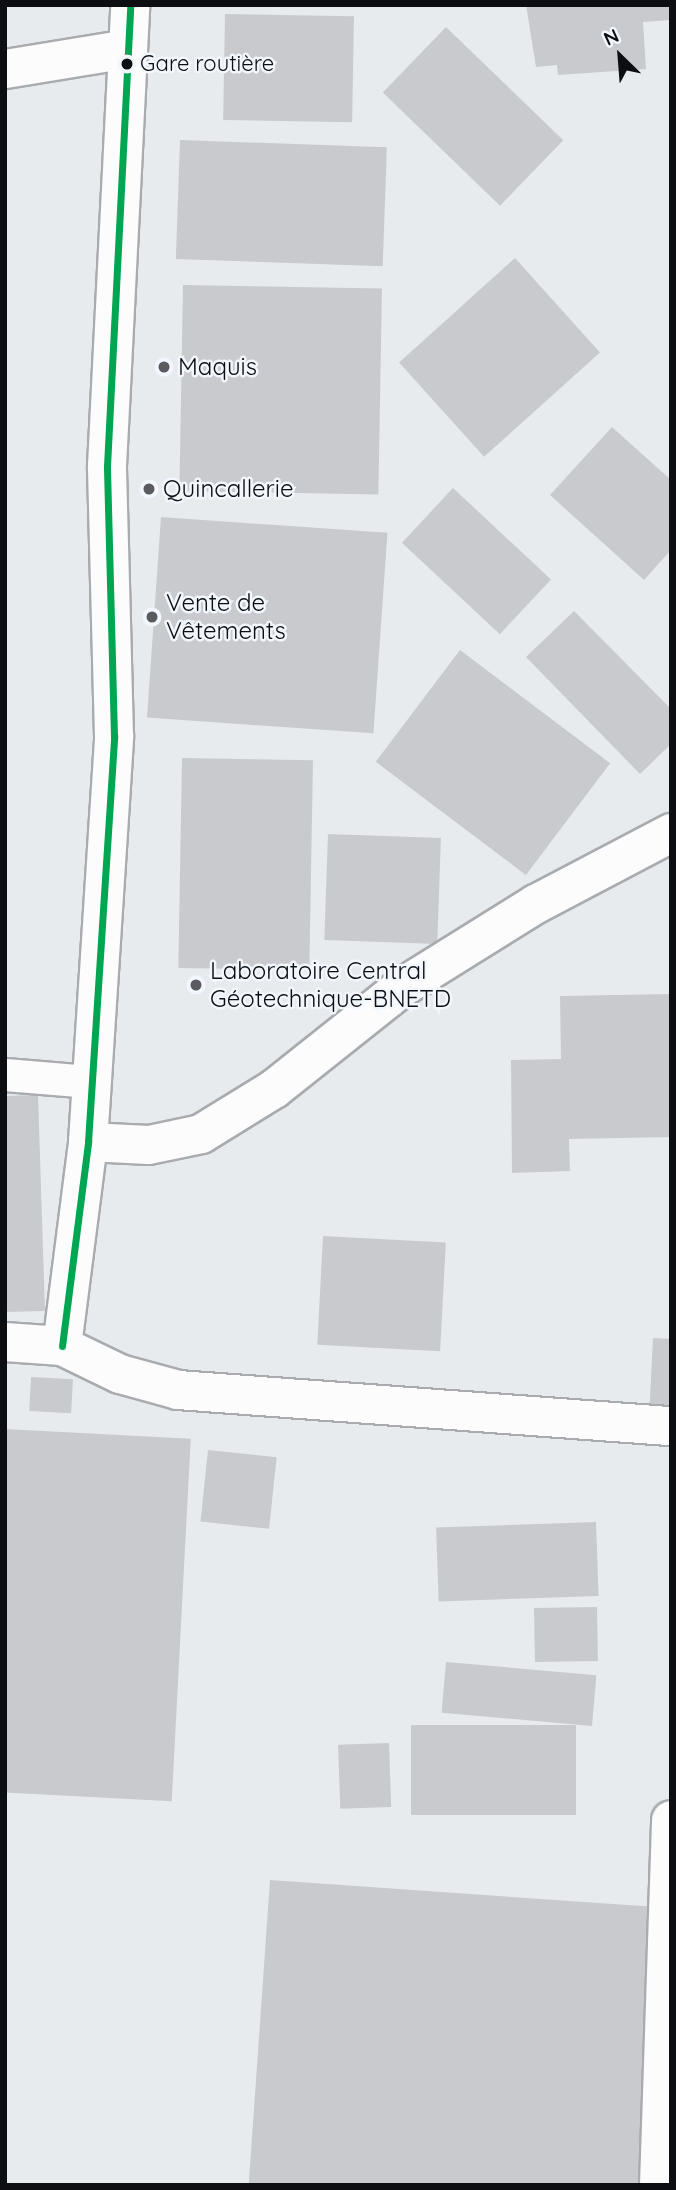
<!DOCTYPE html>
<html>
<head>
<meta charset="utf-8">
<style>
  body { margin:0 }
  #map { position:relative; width:676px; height:2190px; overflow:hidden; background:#e8ebee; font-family:Quicksand,sans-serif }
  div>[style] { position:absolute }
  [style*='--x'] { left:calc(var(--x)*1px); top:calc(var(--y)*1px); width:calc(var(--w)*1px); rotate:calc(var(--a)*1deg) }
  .building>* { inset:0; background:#c9cace; transform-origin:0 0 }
  .roads { filter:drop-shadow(2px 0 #a9abae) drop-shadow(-2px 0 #a9abae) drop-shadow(0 2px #a9abae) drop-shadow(0 -2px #a9abae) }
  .lane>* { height:32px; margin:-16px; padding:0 16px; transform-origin:16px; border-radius:16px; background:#fcfcfc }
  .street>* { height:38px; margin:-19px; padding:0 19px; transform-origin:19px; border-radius:19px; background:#fcfcfc }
  .bus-1>* { height:7px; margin:-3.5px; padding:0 3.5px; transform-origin:3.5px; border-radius:3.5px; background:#00a651 }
  .dots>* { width:19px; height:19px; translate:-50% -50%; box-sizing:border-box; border:4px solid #f2f7fe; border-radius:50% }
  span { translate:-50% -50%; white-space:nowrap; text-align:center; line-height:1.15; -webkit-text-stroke:5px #f2f7fe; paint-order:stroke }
  .bus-label { font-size:22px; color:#0c0e11 }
  .left { translate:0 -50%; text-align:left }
  .poi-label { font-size:24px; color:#0c0e11 }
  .frame { position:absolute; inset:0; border:7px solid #0c0e11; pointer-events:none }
  .north { position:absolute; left:585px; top:21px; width:70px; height:70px; -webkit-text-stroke:5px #f2f7fe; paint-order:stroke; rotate:335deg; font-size:19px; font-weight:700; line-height:28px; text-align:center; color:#0c0e11 }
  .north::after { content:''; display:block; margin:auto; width:24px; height:32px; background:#0c0e11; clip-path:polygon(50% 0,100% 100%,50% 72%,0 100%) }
</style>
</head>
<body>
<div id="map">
  <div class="building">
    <i style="clip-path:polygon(526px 5px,671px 5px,671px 20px,643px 22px,646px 69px,558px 75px,557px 65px,536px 67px)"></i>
    <i style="left:225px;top:14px;width:129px;height:106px;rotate:1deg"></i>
    <i style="left:446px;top:27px;width:163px;height:91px;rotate:44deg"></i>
    <i style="left:180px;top:140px;width:207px;height:119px;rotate:2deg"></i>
    <i style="left:515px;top:258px;width:127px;height:156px;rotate:48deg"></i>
    <i style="left:183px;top:285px;width:199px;height:206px;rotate:1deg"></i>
    <i style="clip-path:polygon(612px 427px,671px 480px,671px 550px,644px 580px,550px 495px)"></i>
    <i style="left:453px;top:488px;width:134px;height:75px;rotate:43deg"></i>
    <i style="left:161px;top:517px;width:227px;height:201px;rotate:4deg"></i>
    <i style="clip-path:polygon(574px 611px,671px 709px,671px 744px,640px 774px,526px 657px)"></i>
    <i style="left:460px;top:650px;width:188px;height:140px;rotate:37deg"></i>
    <i style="left:182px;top:758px;width:131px;height:210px;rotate:1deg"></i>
    <i style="left:328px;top:834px;width:113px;height:106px;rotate:2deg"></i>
    <i style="clip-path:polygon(671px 994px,671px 1137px,569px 1139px,570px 1171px,512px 1173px,511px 1060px,561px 1059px,560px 996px)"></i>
    <i style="clip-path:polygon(38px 1095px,45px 1311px,5px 1312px,5px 1096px)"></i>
    <i style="left:323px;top:1236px;width:123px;height:109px;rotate:3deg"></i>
    <i style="clip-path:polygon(653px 1338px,671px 1339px,671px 1420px,649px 1419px)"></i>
    <i style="left:31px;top:1377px;width:42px;height:34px;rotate:3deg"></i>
    <i style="left:5px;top:1429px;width:186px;height:363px;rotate:3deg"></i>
    <i style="left:208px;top:1450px;width:69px;height:72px;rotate:6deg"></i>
    <i style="left:596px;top:1522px;width:74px;height:160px;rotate:88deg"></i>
    <i style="left:597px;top:1607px;width:54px;height:63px;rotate:89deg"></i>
    <i style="left:446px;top:1662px;width:151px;height:51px;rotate:5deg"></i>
    <i style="left:411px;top:1725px;width:165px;height:90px"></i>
    <i style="left:389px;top:1743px;width:64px;height:51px;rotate:88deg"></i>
    <i style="left:270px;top:1880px;width:391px;height:306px;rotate:4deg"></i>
  </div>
  <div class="roads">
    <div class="lane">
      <i style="--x:5;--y:1075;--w:86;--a:4.7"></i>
    </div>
    <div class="street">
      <i style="--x:5;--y:69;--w:124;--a:-9.3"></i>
      <i style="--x:88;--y:1142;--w:61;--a:2.8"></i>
      <i style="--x:149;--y:1145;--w:53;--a:-11.9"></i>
      <i style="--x:201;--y:1134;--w:86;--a:-31.7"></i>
      <i style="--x:274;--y:1089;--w:162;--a:-38.5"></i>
      <i style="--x:401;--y:988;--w:159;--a:-31.9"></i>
      <i style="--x:536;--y:904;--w:153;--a:-27.7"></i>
      <i style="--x:5;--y:1342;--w:57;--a:4"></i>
      <i style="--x:62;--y:1346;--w:64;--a:25.8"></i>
      <i style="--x:120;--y:1374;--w:60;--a:15.4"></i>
      <i style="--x:178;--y:1390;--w:494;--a:4.2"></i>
      <i style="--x:62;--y:1346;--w:206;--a:-82.7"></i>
      <i style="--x:88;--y:1142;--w:407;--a:-86.3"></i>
      <i style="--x:114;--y:736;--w:270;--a:-91.5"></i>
      <i style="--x:107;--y:466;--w:462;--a:-87.1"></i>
      <i style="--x:659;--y:2185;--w:365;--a:-88.1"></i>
    </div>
  </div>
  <div class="bus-1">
    <i style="--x:62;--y:1346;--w:206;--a:-82.7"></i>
    <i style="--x:88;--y:1142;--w:407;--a:-86.3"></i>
    <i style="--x:114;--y:736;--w:270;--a:-91.5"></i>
    <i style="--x:107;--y:466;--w:462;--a:-87.1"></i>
  </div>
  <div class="dots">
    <i style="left:127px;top:64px;background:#0c0e11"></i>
    <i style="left:164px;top:367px;background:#595b5e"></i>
    <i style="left:149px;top:489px;background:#595b5e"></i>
    <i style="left:152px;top:617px;background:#595b5e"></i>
    <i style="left:196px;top:985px;background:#595b5e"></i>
  </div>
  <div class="bus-label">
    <span class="left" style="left:140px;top:64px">Gare routière</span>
  </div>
  <div class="poi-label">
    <span class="left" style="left:178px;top:367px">Maquis</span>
    <span class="left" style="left:163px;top:489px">Quincallerie</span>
    <span class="left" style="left:166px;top:617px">Vente de<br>Vêtements</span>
    <span class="left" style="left:210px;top:985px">Laboratoire Central<br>Géotechnique-BNETD</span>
  </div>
  <div class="frame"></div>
  <div class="north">N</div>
</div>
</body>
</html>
